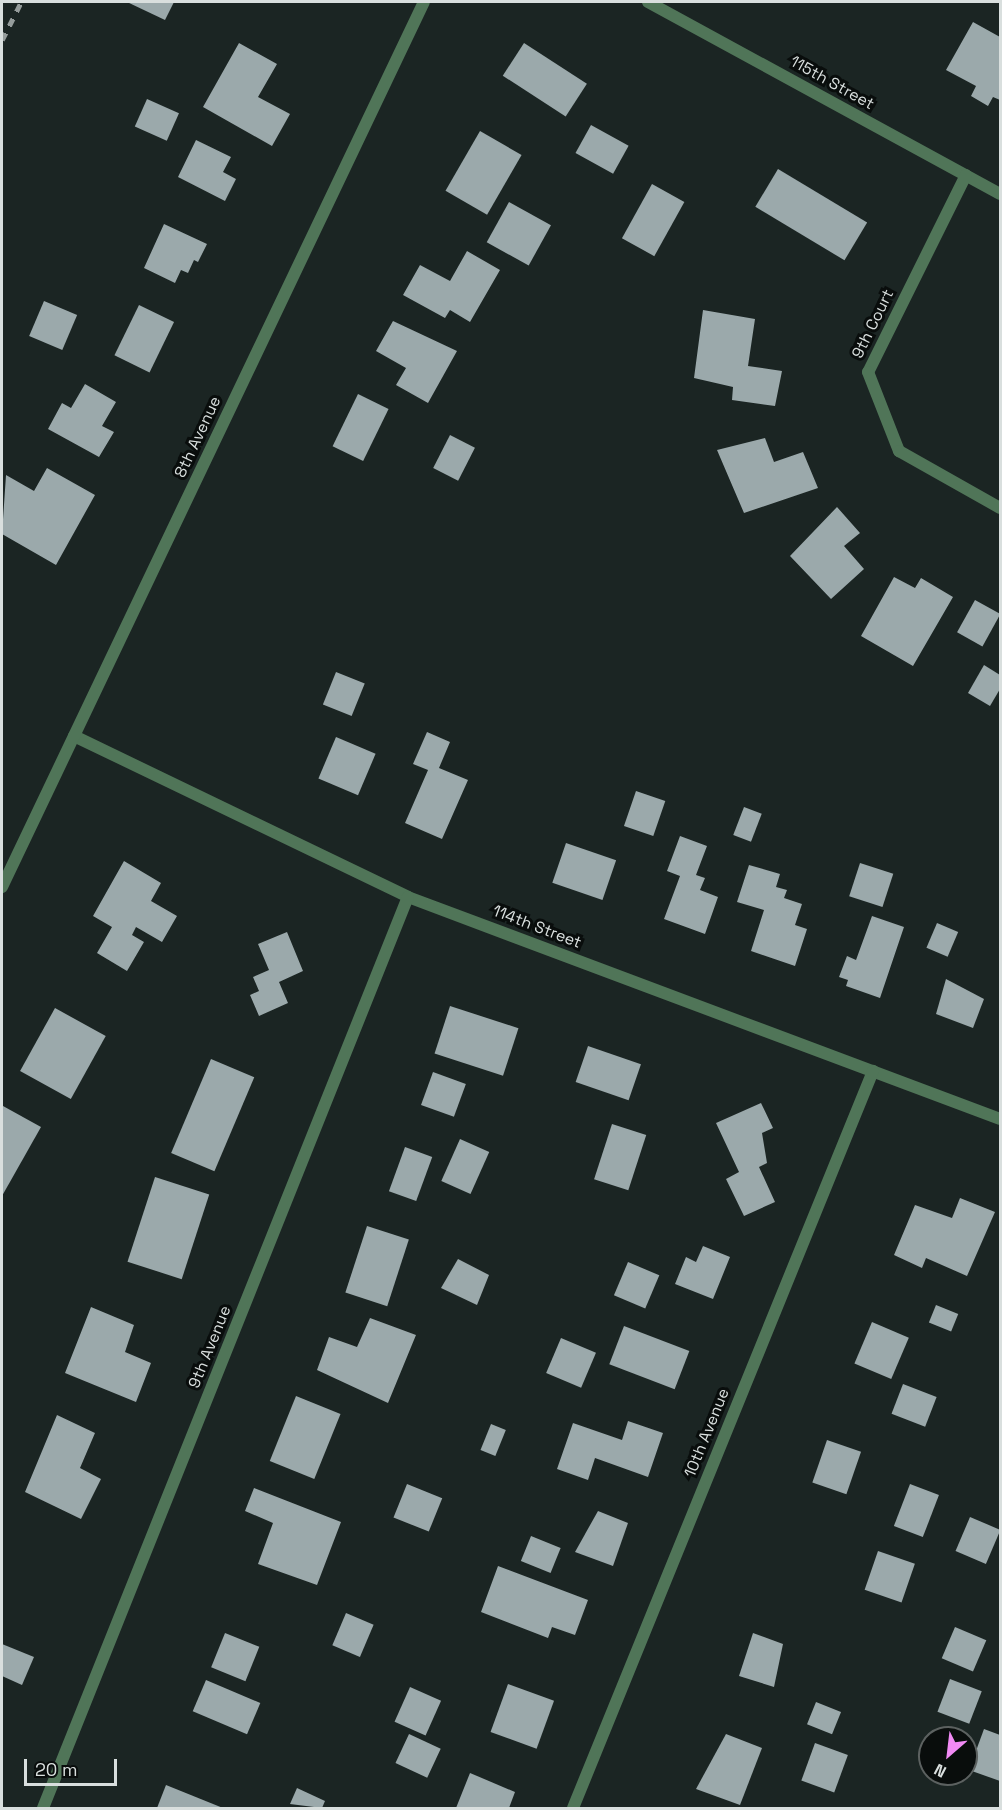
<!DOCTYPE html>
<html>
<head>
<meta charset="utf-8">
<style>
  body { margin:0 }
  #map { position:relative; width:1002px; height:1810px; overflow:hidden; background:#1b2523; font-family:"Space Grotesk",sans-serif }
  div>[style] { position:absolute }
  [style*='--x'] { left:calc(var(--x)*1px); top:calc(var(--y)*1px); width:calc(var(--w)*1px); rotate:calc(var(--a)*1deg) }
  .building>* { inset:0; background:#9ba9ab; transform-origin:0 0 }
  .street>* { height:12px; margin:-6px; padding:0 6px; transform-origin:6px; border-radius:6px; background:#507558 }
  .rail>* { height:4.5px; margin-top:-2.25px; transform-origin:0; background:repeating-linear-gradient(90deg,#959c9b 0 8px,transparent 0 16px) }
  span { translate:-50% -50%; white-space:nowrap; text-align:center; line-height:1.15; -webkit-text-stroke:6px #090d0c; paint-order:stroke }
  .street-label { font-size:16px; color:#d9dfde }
  .frame { position:absolute; inset:0; border:3px solid #d9dfde; pointer-events:none }
  .north { position:absolute; left:918px; top:1726px; width:60px; height:60px; box-sizing:border-box; background:#090d0c; border:2px solid #5c6160; border-radius:50%; rotate:208deg; font-size:16px; font-weight:700; line-height:24px; text-align:center; color:#d9dfde }
  .north::after { content:''; display:block; margin:auto; width:21px; height:27px; background:#f18af4; clip-path:polygon(50% 0,100% 100%,50% 72%,0 100%) }
  .scale { position:absolute; left:24px; top:1759px; width:93px; height:27px; box-sizing:border-box; border:3px solid #d9dfde; border-top:0; padding-left:8px; font-size:18px; line-height:21px; white-space:nowrap; color:#d9dfde; -webkit-text-stroke:4px #090d0c; paint-order:stroke }
</style>
</head>
<body>
<div id="map">
  <div class="building">
    <i style="clip-path:polygon(127px 2px,174px 2px,165px 20px)"></i>
    <i style="clip-path:polygon(973px 22px,1000px 37px,1000px 100px,993px 97px,988px 106px,971px 96px,976px 86px,946px 70px)"></i>
    <i style="clip-path:polygon(239px 43px,277px 64px,258px 97px,290px 114px,272px 146px,203px 107px)"></i>
    <i style="left:524px;top:43px;width:75px;height:39px;rotate:33deg"></i>
    <i style="left:147px;top:99px;width:35px;height:30px;rotate:24deg"></i>
    <i style="left:591px;top:125px;width:43px;height:32px;rotate:29deg"></i>
    <i style="left:480px;top:131px;width:48px;height:69px;rotate:30deg"></i>
    <i style="clip-path:polygon(196px 140px,231px 157px,223px 172px,236px 179px,225px 201px,178px 177px)"></i>
    <i style="left:778px;top:169px;width:104px;height:44px;rotate:31deg"></i>
    <i style="left:652px;top:184px;width:37px;height:62px;rotate:29deg"></i>
    <i style="left:509px;top:202px;width:48px;height:46px;rotate:29deg"></i>
    <i style="clip-path:polygon(164px 224px,207px 244px,198px 262px,194px 260px,188px 273px,181px 270px,175px 283px,144px 268px)"></i>
    <i style="clip-path:polygon(467px 251px,500px 270px,470px 322px,450px 310px,445px 318px,403px 295px,420px 265px,450px 281px)"></i>
    <i style="left:44px;top:301px;width:36px;height:38px;rotate:23deg"></i>
    <i style="left:139px;top:305px;width:39px;height:56px;rotate:26deg"></i>
    <i style="clip-path:polygon(703px 310px,755px 319px,748px 366px,782px 371px,775px 406px,732px 400px,733px 387px,694px 378px)"></i>
    <i style="clip-path:polygon(393px 321px,457px 351px,428px 403px,396px 385px,406px 368px,376px 351px)"></i>
    <i style="clip-path:polygon(85px 384px,116px 402px,102px 426px,114px 432px,99px 457px,48px 429px,62px 403px,71px 408px)"></i>
    <i style="left:358px;top:394px;width:34px;height:58px;rotate:26deg"></i>
    <i style="left:450px;top:435px;width:28px;height:37px;rotate:27deg"></i>
    <i style="clip-path:polygon(765px 438px,774px 462px,803px 452px,818px 488px,744px 513px,717px 450px)"></i>
    <i style="clip-path:polygon(47px 468px,95px 495px,56px 565px,2px 534px,6px 475px,34px 491px)"></i>
    <i style="clip-path:polygon(837px 507px,860px 533px,844px 546px,864px 569px,831px 599px,790px 556px)"></i>
    <i style="clip-path:polygon(894px 577px,915px 588px,921px 578px,953px 597px,913px 666px,861px 636px)"></i>
    <i style="left:975px;top:600px;width:29px;height:37px;rotate:29deg"></i>
    <i style="clip-path:polygon(984px 665px,1000px 675px,1000px 689px,990px 706px,968px 693px)"></i>
    <i style="left:336px;top:672px;width:31px;height:35px;rotate:22deg"></i>
    <i style="clip-path:polygon(427px 732px,450px 742px,439px 768px,468px 780px,442px 839px,405px 823px,428px 770px,413px 764px)"></i>
    <i style="left:336px;top:737px;width:43px;height:45px;rotate:23deg"></i>
    <i style="left:636px;top:791px;width:31px;height:37px;rotate:19deg"></i>
    <i style="left:744px;top:807px;width:19px;height:30px;rotate:21deg"></i>
    <i style="clip-path:polygon(680px 836px,707px 846px,696px 875px,705px 878px,700px 890px,718px 897px,705px 934px,664px 919px,680px 876px,667px 871px)"></i>
    <i style="left:566px;top:843px;width:53px;height:42px;rotate:19deg"></i>
    <i style="clip-path:polygon(124px 861px,161px 883px,151px 901px,177px 916px,162px 942px,136px 927px,132px 935px,144px 942px,127px 971px,97px 953px,112px 927px,93px 916px)"></i>
    <i style="left:860px;top:863px;width:35px;height:35px;rotate:18deg"></i>
    <i style="clip-path:polygon(749px 865px,780px 874px,776px 887px,787px 890px,784px 898px,802px 904px,795px 925px,807px 929px,795px 966px,751px 951px,764px 910px,737px 902px)"></i>
    <i style="clip-path:polygon(872px 916px,904px 927px,880px 998px,846px 986px,848px 980px,839px 977px,847px 956px,856px 960px)"></i>
    <i style="left:937px;top:923px;width:23px;height:27px;rotate:23deg"></i>
    <i style="clip-path:polygon(287px 932px,303px 971px,279px 982px,288px 1003px,259px 1016px,250px 995px,259px 991px,253px 977px,269px 970px,258px 944px)"></i>
    <i style="clip-path:polygon(946px 979px,984px 999px,973px 1028px,936px 1014px)"></i>
    <i style="left:450px;top:1006px;width:72px;height:50px;rotate:18deg"></i>
    <i style="left:55px;top:1008px;width:58px;height:72px;rotate:29deg"></i>
    <i style="left:588px;top:1046px;width:56px;height:38px;rotate:19deg"></i>
    <i style="left:211px;top:1059px;width:47px;height:102px;rotate:23deg"></i>
    <i style="left:433px;top:1072px;width:35px;height:35px;rotate:20deg"></i>
    <i style="clip-path:polygon(761px 1103px,773px 1128px,762px 1133px,767px 1163px,759px 1167px,775px 1202px,744px 1216px,726px 1179px,739px 1172px,716px 1123px)"></i>
    <i style="clip-path:polygon(3px 1106px,41px 1127px,2px 1196px,2px 1108px)"></i>
    <i style="left:612px;top:1124px;width:36px;height:58px;rotate:18deg"></i>
    <i style="left:460px;top:1139px;width:32px;height:46px;rotate:24deg"></i>
    <i style="left:405px;top:1147px;width:29px;height:47px;rotate:20deg"></i>
    <i style="left:155px;top:1177px;width:57px;height:89px;rotate:18deg"></i>
    <i style="clip-path:polygon(960px 1198px,995px 1212px,967px 1276px,926px 1258px,922px 1268px,894px 1255px,915px 1205px,952px 1218px)"></i>
    <i style="left:367px;top:1226px;width:44px;height:70px;rotate:18deg"></i>
    <i style="clip-path:polygon(703px 1246px,730px 1257px,713px 1299px,675px 1284px,686px 1257px,696px 1262px)"></i>
    <i style="clip-path:polygon(458px 1259px,489px 1275px,477px 1305px,441px 1288px)"></i>
    <i style="left:628px;top:1262px;width:34px;height:36px;rotate:23deg"></i>
    <i style="left:936px;top:1305px;width:24px;height:19px;rotate:22deg"></i>
    <i style="clip-path:polygon(91px 1307px,134px 1325px,125px 1352px,151px 1363px,136px 1402px,65px 1373px)"></i>
    <i style="clip-path:polygon(370px 1318px,416px 1335px,388px 1403px,317px 1370px,329px 1337px,357px 1347px)"></i>
    <i style="left:872px;top:1322px;width:40px;height:45px;rotate:23deg"></i>
    <i style="left:624px;top:1326px;width:70px;height:41px;rotate:21deg"></i>
    <i style="left:561px;top:1338px;width:38px;height:38px;rotate:23deg"></i>
    <i style="left:903px;top:1384px;width:36px;height:32px;rotate:21deg"></i>
    <i style="left:296px;top:1396px;width:48px;height:70px;rotate:22deg"></i>
    <i style="clip-path:polygon(57px 1415px,95px 1433px,80px 1468px,101px 1479px,81px 1519px,25px 1492px)"></i>
    <i style="clip-path:polygon(628px 1421px,663px 1433px,648px 1477px,595px 1458px,588px 1480px,557px 1469px,573px 1423px,622px 1440px)"></i>
    <i style="left:491px;top:1424px;width:16px;height:28px;rotate:22deg"></i>
    <i style="left:827px;top:1440px;width:36px;height:45px;rotate:19deg"></i>
    <i style="left:407px;top:1484px;width:38px;height:36px;rotate:22deg"></i>
    <i style="left:910px;top:1484px;width:31px;height:45px;rotate:21deg"></i>
    <i style="clip-path:polygon(254px 1488px,341px 1522px,317px 1585px,258px 1564px,273px 1523px,245px 1511px)"></i>
    <i style="clip-path:polygon(598px 1511px,628px 1523px,613px 1566px,575px 1552px)"></i>
    <i style="left:970px;top:1517px;width:33px;height:37px;rotate:23deg"></i>
    <i style="left:531px;top:1536px;width:32px;height:27px;rotate:22deg"></i>
    <i style="left:878px;top:1551px;width:39px;height:41px;rotate:19deg"></i>
    <i style="clip-path:polygon(498px 1566px,588px 1600px,575px 1635px,552px 1627px,548px 1638px,481px 1612px)"></i>
    <i style="left:346px;top:1613px;width:30px;height:35px;rotate:23deg"></i>
    <i style="left:955px;top:1627px;width:34px;height:34px;rotate:23deg"></i>
    <i style="left:225px;top:1633px;width:37px;height:37px;rotate:22deg"></i>
    <i style="clip-path:polygon(753px 1633px,783px 1644px,774px 1687px,739px 1676px)"></i>
    <i style="clip-path:polygon(2px 1644px,34px 1657px,22px 1685px,2px 1676px)"></i>
    <i style="left:950px;top:1679px;width:34px;height:35px;rotate:21deg"></i>
    <i style="left:206px;top:1680px;width:59px;height:34px;rotate:23deg"></i>
    <i style="left:508px;top:1684px;width:49px;height:51px;rotate:20deg"></i>
    <i style="left:410px;top:1687px;width:34px;height:38px;rotate:24deg"></i>
    <i style="left:816px;top:1702px;width:27px;height:24px;rotate:22deg"></i>
    <i style="clip-path:polygon(984px 1729px,1000px 1735px,1000px 1781px,969px 1770px)"></i>
    <i style="left:409px;top:1734px;width:35px;height:32px;rotate:25deg"></i>
    <i style="clip-path:polygon(726px 1734px,762px 1748px,740px 1805px,696px 1789px)"></i>
    <i style="left:815px;top:1743px;width:35px;height:40px;rotate:20deg"></i>
    <i style="clip-path:polygon(470px 1773px,515px 1792px,509px 1808px,456px 1808px)"></i>
    <i style="clip-path:polygon(166px 1785px,223px 1808px,157px 1808px)"></i>
    <i style="clip-path:polygon(297px 1788px,325px 1801px,322px 1808px,290px 1804px)"></i>
  </div>
  <div class="street">
    <i style="--x:648;--y:2;--w:401;--a:28.6"></i>
    <i style="--x:966;--y:175;--w:220;--a:116.4"></i>
    <i style="--x:868;--y:372;--w:85;--a:68.6"></i>
    <i style="--x:899;--y:451;--w:116;--a:29.4"></i>
    <i style="--x:74;--y:736;--w:371;--a:25.7"></i>
    <i style="--x:408;--y:897;--w:632;--a:20.56"></i>
    <i style="--x:2;--y:887;--w:980;--a:-64.51"></i>
    <i style="--x:43;--y:1808;--w:981;--a:-68.17"></i>
    <i style="--x:573;--y:1808;--w:796;--a:-67.85"></i>
  </div>
  <div class="rail">
    <i style="--x:2;--y:40;--w:42;--a:-63.4"></i>
  </div>
  <div class="street-label">
    <span style="left:832px;top:83px;rotate:29deg">115th Street</span>
    <span style="left:873px;top:324px;rotate:-64deg">9th Court</span>
    <span style="left:198px;top:437px;rotate:-65deg">8th Avenue</span>
    <span style="left:537px;top:927px;rotate:21deg">114th Street</span>
    <span style="left:210px;top:1347px;rotate:-68deg">9th Avenue</span>
    <span style="left:707px;top:1433px;rotate:-68deg">10th Avenue</span>
  </div>
  <div class="frame"></div>
  <div class="north">N</div>
  <div class="scale">20 m</div>
</div>
</body>
</html>
